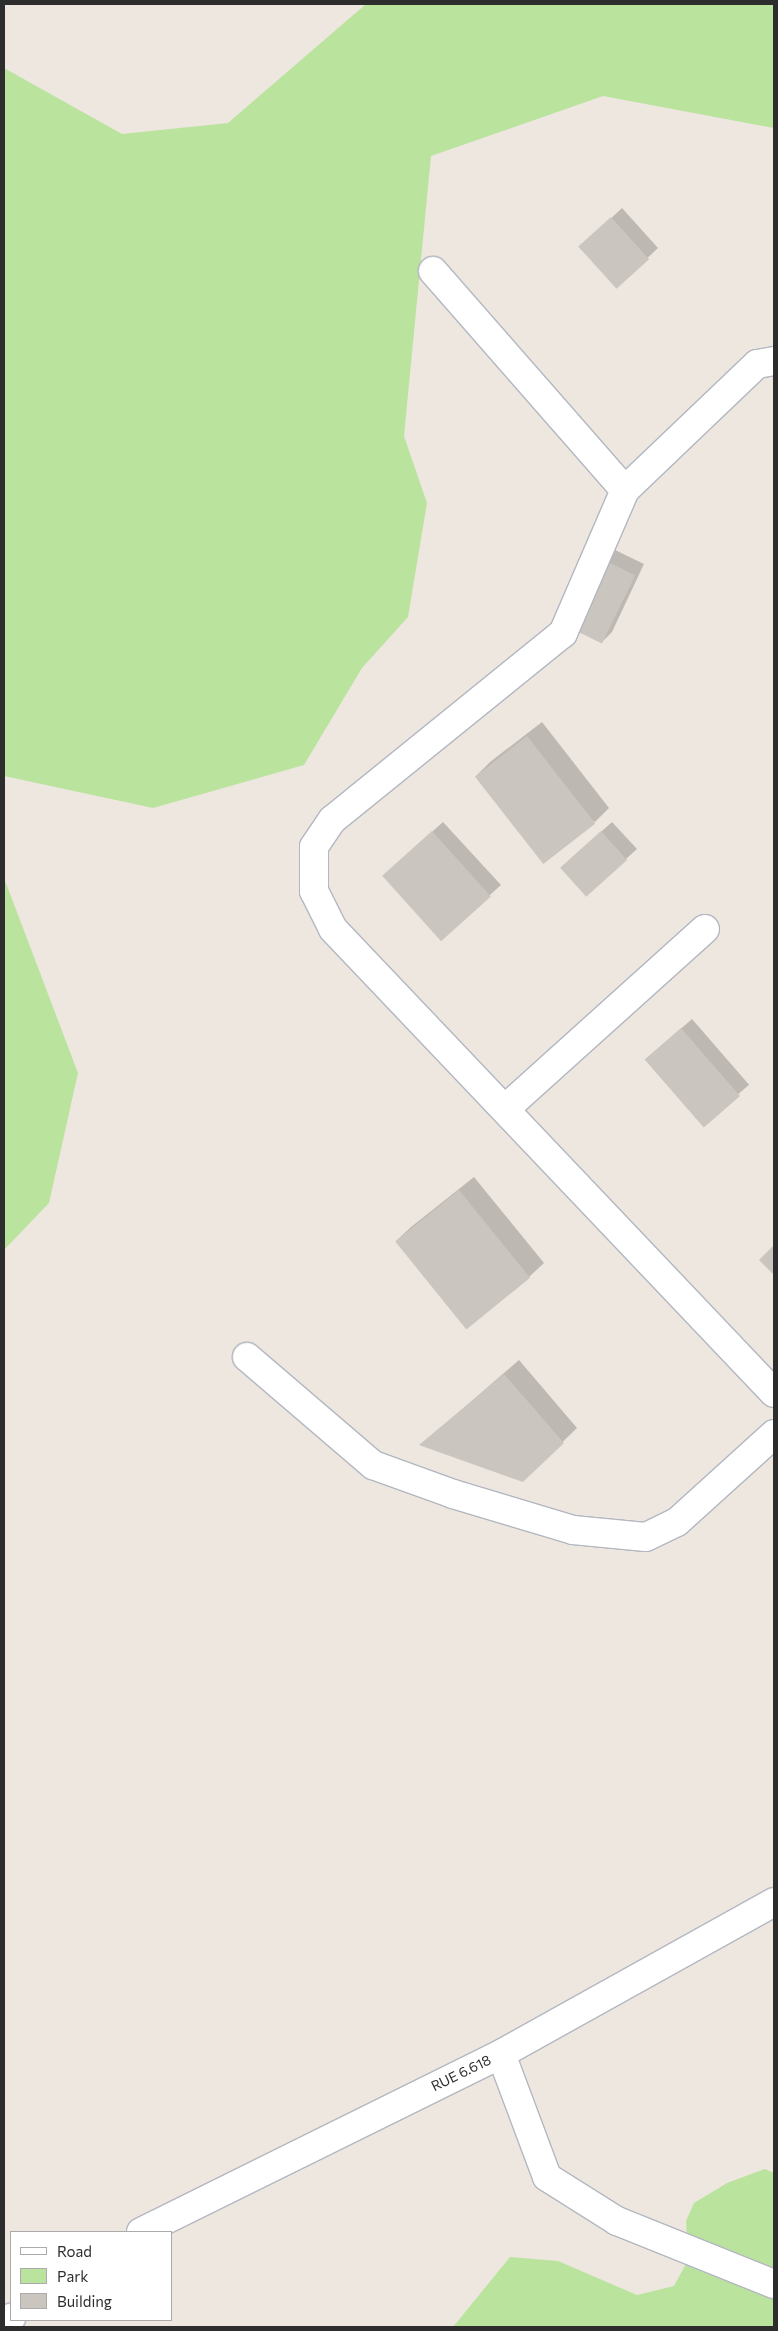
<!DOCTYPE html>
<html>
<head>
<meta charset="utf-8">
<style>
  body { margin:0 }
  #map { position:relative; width:778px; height:2331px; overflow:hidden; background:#eee7e0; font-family:Commissioner,sans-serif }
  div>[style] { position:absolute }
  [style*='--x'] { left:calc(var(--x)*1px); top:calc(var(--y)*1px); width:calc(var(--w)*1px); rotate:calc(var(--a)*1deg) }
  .green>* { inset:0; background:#bae39e }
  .shadow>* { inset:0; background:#0003; transform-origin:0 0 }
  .building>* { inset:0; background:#cac5be; transform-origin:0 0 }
  .roads { filter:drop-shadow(1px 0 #b3b7c0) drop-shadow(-1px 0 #b3b7c0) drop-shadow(0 1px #b3b7c0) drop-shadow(0 -1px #b3b7c0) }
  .street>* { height:28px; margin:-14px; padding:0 14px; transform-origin:14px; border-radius:14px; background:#fff }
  span { translate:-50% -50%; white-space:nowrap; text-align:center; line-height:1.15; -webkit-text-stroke:4.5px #fff; paint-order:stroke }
  .street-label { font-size:14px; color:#2d2d2d }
  .frame { position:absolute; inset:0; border:5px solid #2d2d2d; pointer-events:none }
  .legend { position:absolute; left:10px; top:2231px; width:162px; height:90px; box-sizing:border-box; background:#fff; border:1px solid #ababab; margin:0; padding:6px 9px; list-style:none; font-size:15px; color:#2d2d2d }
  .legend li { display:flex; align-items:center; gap:10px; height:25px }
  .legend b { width:25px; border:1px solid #ababab }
</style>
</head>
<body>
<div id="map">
  <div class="green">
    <i style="clip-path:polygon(366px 4px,774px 4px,774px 128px,603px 96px,431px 156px,404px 436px,427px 503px,408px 617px,362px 668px,304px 765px,153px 808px,4px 776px,4px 68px,122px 134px,228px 123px)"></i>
    <i style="clip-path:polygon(4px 878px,78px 1073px,49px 1203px,4px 1250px)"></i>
    <i style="clip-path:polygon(765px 2169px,774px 2173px,774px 2327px,453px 2327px,510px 2257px,558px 2261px,637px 2295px,674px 2286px,688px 2260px,686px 2221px,694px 2203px,727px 2183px)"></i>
  </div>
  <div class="shadow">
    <i style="clip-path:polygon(622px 208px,658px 248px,618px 286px,591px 237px)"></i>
    <i style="clip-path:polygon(613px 549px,644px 564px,612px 632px,602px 642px,571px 627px)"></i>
    <i style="clip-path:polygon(542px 722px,609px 808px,595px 822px,476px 776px,490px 762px)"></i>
    <i style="clip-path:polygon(443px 822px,501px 885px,441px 939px,394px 866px)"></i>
    <i style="clip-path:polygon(612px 822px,637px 849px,586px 895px,572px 858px)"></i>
    <i style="left:692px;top:1019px;width:87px;height:62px;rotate:49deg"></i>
    <i style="clip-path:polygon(474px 1177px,544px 1263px,529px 1277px,396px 1241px,411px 1227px)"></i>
    <i style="clip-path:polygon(519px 1360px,577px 1428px,523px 1480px,421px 1445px)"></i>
  </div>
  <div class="building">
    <i style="left:611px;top:217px;width:57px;height:44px;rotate:48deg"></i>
    <i style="left:602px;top:559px;width:37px;height:76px;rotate:26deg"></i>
    <i style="left:527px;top:736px;width:111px;height:66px;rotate:52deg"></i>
    <i style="left:432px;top:831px;width:88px;height:67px;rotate:48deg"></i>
    <i style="left:601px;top:831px;width:39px;height:55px;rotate:48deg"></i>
    <i style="left:681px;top:1028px;width:90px;height:48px;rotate:49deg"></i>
    <i style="left:459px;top:1190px;width:113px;height:82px;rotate:51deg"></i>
    <i style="clip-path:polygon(774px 1245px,774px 1275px,759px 1260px)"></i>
    <i style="clip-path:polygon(504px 1374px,564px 1443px,523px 1482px,419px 1445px)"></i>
  </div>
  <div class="roads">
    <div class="street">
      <i style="--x:433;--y:271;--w:291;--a:48.8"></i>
      <i style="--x:774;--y:361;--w:17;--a:170"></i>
      <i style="--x:757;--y:364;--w:182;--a:136.3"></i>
      <i style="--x:625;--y:490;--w:156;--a:113.4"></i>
      <i style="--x:563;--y:633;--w:297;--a:141"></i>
      <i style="--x:332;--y:820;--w:32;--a:124"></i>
      <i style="--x:314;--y:847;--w:44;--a:90"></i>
      <i style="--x:314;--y:891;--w:42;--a:63.4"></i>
      <i style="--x:333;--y:929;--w:640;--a:46.46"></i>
      <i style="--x:505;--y:1109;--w:269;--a:-42"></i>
      <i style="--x:247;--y:1357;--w:166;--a:40.6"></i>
      <i style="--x:373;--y:1465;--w:85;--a:19.9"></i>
      <i style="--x:453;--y:1494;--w:125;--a:16.7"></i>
      <i style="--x:573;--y:1530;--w:73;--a:5.5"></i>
      <i style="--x:646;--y:1537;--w:34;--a:-26"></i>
      <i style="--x:677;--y:1522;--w:131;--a:-42.2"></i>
      <i style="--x:501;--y:2054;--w:131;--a:69.5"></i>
      <i style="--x:547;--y:2177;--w:83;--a:32.2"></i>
      <i style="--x:617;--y:2221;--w:169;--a:21.9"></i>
      <i style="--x:141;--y:2232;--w:402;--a:-26.3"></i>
      <i style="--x:501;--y:2054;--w:312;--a:-29.1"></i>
      <i style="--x:4;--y:2326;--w:11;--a:-49"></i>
    </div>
  </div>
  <div class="street-label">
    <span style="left:461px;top:2073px;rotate:-26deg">RUE 6.618</span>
  </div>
  <div class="frame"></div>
  <ul class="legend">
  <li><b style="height:6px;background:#fff"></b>Road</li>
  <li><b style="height:14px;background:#bae39e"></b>Park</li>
  <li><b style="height:14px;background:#cac5be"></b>Building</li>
  </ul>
</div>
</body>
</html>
